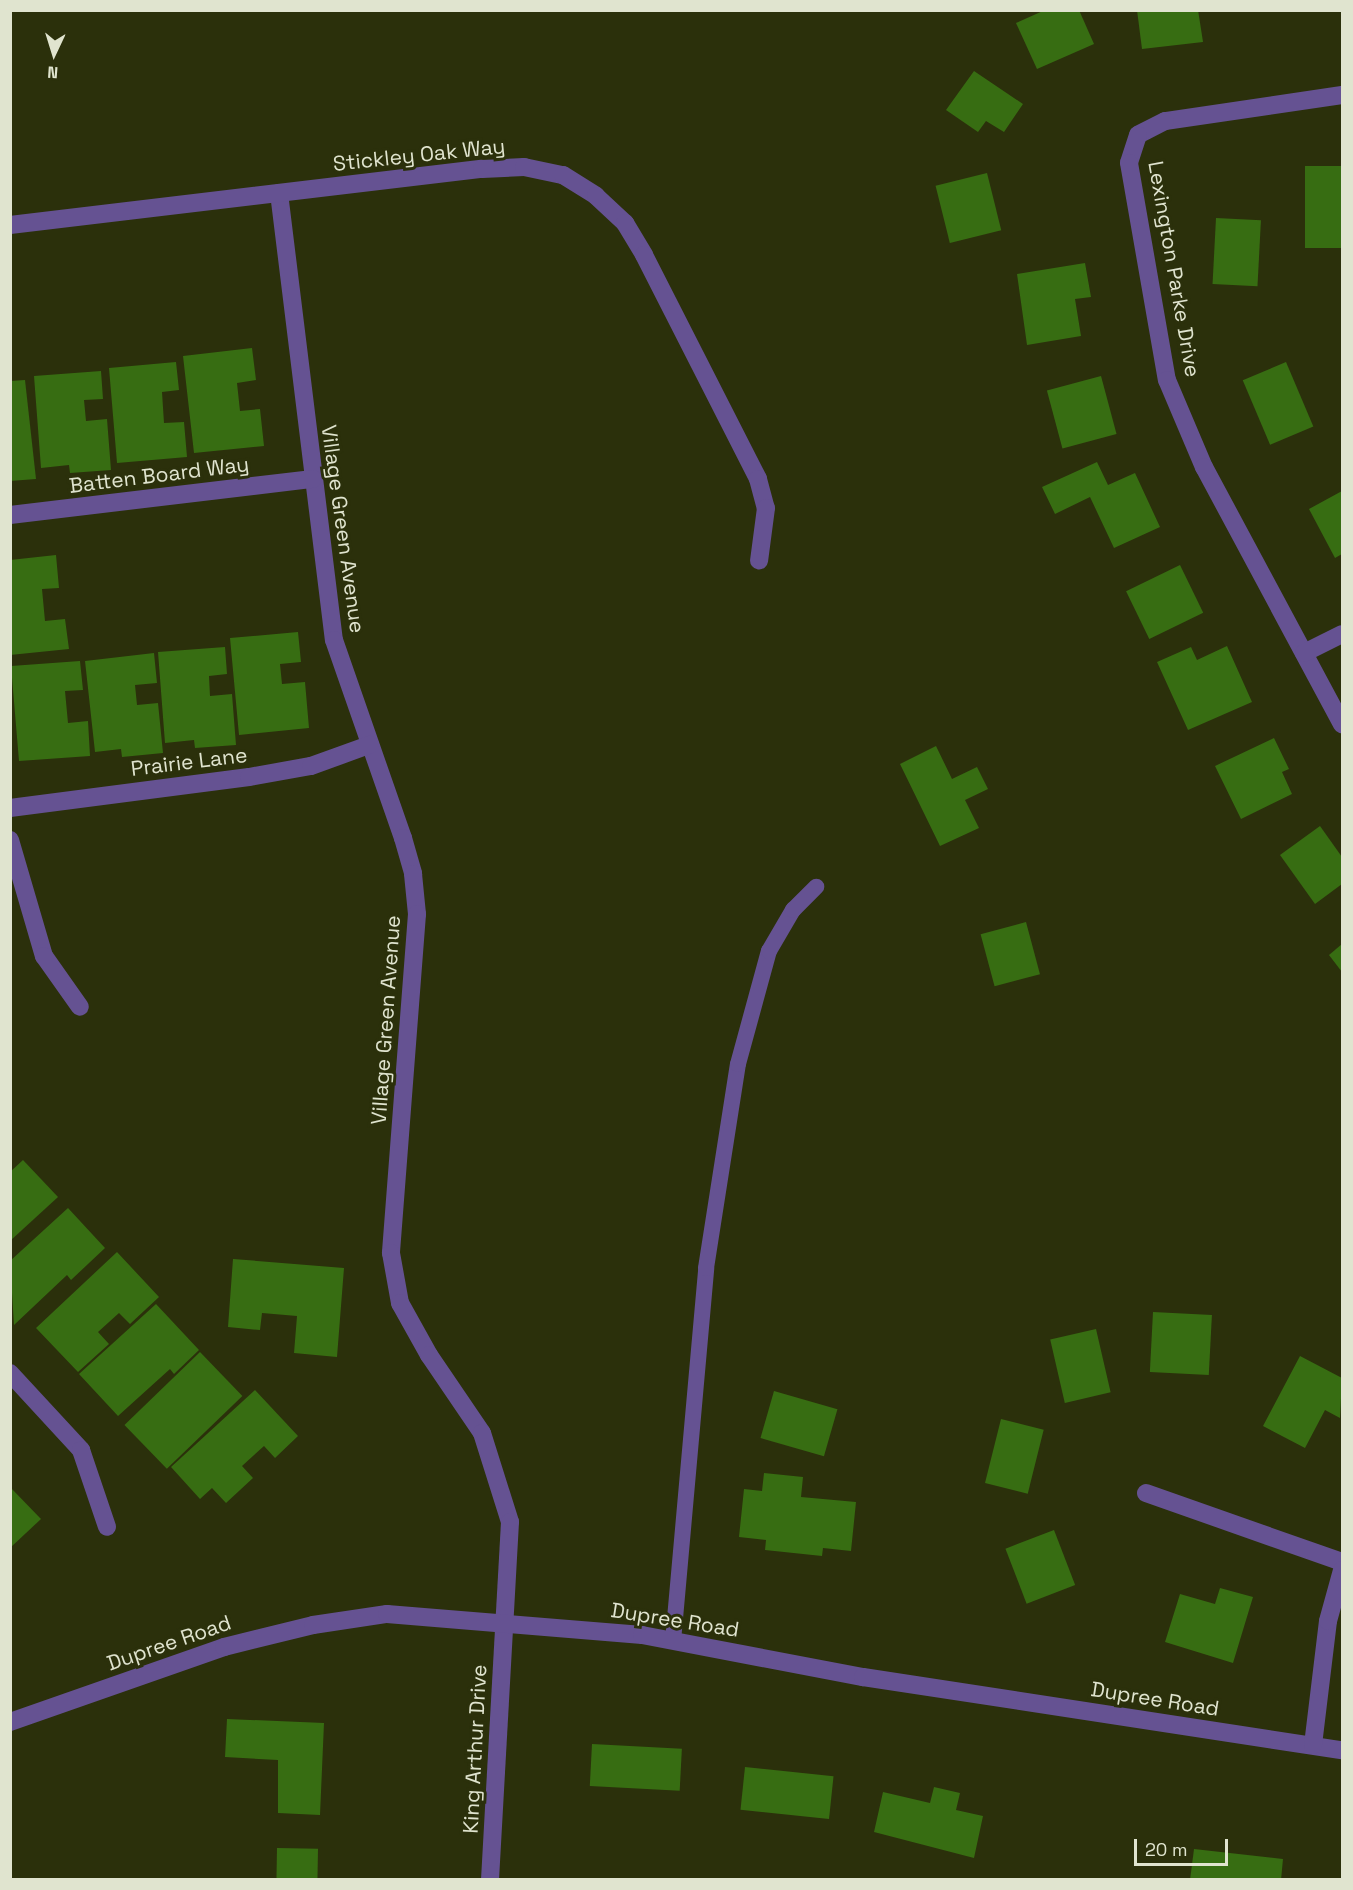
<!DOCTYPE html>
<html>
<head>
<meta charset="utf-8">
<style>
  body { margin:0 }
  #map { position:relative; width:1353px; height:1890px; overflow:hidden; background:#2b300b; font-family:"Space Grotesk",sans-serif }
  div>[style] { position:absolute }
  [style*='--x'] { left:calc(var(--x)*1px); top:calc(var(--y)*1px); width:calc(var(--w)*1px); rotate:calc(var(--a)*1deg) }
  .building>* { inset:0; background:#376d12; transform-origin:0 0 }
  .lane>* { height:16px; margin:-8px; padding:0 8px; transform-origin:8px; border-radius:8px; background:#655292 }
  .street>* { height:18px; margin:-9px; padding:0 9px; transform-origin:9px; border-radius:9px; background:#655292 }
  span { translate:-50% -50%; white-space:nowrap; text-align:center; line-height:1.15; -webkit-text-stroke:6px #2b300b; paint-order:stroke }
  .street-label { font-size:21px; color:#e0e4cf }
  .frame { position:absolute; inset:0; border:12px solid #e0e4cf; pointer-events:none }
  .north { position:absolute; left:24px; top:24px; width:60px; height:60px; -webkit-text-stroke:4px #2b300b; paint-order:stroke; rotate:184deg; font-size:16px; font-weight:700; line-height:24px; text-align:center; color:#e0e4cf }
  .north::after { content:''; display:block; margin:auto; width:21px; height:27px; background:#e0e4cf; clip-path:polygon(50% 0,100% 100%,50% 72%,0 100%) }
  .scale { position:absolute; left:1134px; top:1839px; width:94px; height:27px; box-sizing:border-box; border:3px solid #e0e4cf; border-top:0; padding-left:8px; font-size:18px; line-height:21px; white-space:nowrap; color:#e0e4cf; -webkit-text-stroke:4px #2b300b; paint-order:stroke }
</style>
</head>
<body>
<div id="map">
  <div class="building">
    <i style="clip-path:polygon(1045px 10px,1079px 10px,1094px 44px,1037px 69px,1016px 23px)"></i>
    <i style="clip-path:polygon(1137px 10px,1198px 10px,1203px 42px,1142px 49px)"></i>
    <i style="clip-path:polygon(974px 71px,1023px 104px,1004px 132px,986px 121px,978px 132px,946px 110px)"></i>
    <i style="left:1342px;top:166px;width:82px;height:37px;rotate:90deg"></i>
    <i style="left:987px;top:173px;width:59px;height:53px;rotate:76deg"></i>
    <i style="left:1216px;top:218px;width:45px;height:66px;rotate:3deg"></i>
    <i style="clip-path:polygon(1085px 263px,1091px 297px,1075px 299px,1081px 336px,1027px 345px,1017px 274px)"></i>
    <i style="clip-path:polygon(252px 348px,256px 380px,237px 383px,240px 411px,260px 409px,264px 446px,194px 453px,183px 356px)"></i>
    <i style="clip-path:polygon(176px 362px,179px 390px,162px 392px,164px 423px,184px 422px,187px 457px,117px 463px,109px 368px)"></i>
    <i style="left:1286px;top:362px;width:70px;height:47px;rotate:67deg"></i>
    <i style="clip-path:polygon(101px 371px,103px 399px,84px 400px,86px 421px,107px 419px,111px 470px,70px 473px,69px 465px,41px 468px,34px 376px)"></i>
    <i style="left:1101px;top:376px;width:60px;height:56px;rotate:75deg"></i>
    <i style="clip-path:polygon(25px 380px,36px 479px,10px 481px,10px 381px)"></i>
    <i style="clip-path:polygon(1097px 462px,1108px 485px,1135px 473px,1160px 527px,1114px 548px,1090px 497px,1055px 514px,1042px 487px)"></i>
    <i style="clip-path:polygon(1342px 491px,1342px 554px,1335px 558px,1309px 509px)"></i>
    <i style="clip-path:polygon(56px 555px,59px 588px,42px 589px,45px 621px,65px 619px,69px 649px,10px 655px,10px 560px)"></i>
    <i style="left:1180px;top:565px;width:53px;height:60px;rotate:64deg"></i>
    <i style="clip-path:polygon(298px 632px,301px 662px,280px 664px,282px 684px,305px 682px,309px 728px,239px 735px,230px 638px)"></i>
    <i style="clip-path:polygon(1227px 646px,1252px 702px,1188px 730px,1157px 662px,1191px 647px,1197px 660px)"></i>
    <i style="clip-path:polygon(225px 647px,227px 674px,209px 676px,210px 696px,232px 694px,236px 745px,195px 748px,194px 740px,165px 743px,158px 652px)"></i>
    <i style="clip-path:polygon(154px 653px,157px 683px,135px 685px,137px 705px,158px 703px,163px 753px,122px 757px,121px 749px,95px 752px,85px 661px)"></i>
    <i style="clip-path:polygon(80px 661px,83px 690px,65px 691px,68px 723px,88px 721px,90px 756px,19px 761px,11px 666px)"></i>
    <i style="clip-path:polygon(1274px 738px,1289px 769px,1282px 772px,1292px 794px,1241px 819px,1215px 766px)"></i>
    <i style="clip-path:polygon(936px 746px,952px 779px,977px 767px,988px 789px,965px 800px,979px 828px,940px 846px,900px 764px)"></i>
    <i style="clip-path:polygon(1320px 826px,1342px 857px,1342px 884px,1315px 904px,1280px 855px)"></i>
    <i style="left:1026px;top:922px;width:54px;height:47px;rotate:75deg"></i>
    <i style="clip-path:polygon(1342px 944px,1342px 972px,1329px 955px)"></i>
    <i style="clip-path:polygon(23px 1160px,58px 1197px,10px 1241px,10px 1172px)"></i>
    <i style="clip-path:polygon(68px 1208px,105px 1248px,71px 1280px,67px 1275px,14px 1325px,10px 1261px)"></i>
    <i style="clip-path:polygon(117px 1252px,159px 1297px,130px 1324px,119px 1313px,98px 1332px,109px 1344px,78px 1372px,36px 1328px)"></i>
    <i style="clip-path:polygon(233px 1259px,344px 1268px,337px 1357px,294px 1353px,297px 1316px,262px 1313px,260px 1330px,228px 1327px)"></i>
    <i style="clip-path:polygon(156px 1304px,199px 1350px,174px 1374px,170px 1369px,118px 1416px,79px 1374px)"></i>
    <i style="left:1153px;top:1312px;width:59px;height:60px;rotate:3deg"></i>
    <i style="left:1096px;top:1329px;width:65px;height:47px;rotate:77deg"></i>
    <i style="left:200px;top:1352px;width:61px;height:105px;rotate:46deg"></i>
    <i style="clip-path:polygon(1300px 1356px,1342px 1378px,1340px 1418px,1325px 1410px,1305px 1448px,1263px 1426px)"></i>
    <i style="clip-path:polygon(255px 1390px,298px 1436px,275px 1458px,264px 1446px,242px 1466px,253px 1478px,226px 1503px,212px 1488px,200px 1499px,171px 1467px)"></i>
    <i style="left:774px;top:1391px;width:66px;height:49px;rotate:16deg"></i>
    <i style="left:1001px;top:1419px;width:44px;height:66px;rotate:14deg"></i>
    <i style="clip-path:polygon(764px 1473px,803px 1477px,801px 1497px,856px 1502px,851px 1551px,823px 1548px,822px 1556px,765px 1550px,766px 1540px,739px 1537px,744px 1489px,762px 1491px)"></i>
    <i style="clip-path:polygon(10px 1487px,41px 1519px,10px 1548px)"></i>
    <i style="left:1054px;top:1530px;width:59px;height:52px;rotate:69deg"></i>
    <i style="clip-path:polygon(1220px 1588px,1253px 1597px,1233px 1663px,1165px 1642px,1180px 1594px,1215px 1604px)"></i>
    <i style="clip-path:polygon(227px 1719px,324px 1723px,320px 1815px,278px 1813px,278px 1760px,225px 1757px)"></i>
    <i style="left:592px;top:1744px;width:90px;height:42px;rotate:3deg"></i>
    <i style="left:745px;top:1767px;width:89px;height:43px;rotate:6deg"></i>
    <i style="clip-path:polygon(934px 1787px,960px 1793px,956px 1810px,983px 1816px,974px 1858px,874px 1832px,883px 1792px,930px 1803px)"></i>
    <i style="left:277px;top:1848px;width:41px;height:32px;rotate:1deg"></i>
    <i style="clip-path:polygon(1194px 1849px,1283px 1859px,1281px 1880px,1190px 1880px)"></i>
  </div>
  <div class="lane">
    <i style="--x:673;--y:1641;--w:374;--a:-84.9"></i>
    <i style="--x:706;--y:1268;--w:206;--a:-81.1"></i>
    <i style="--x:738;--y:1064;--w:117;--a:-74.7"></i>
    <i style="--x:769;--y:951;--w:48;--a:-59.7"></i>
    <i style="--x:793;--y:910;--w:33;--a:-45"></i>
  </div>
  <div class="street">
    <i style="--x:1342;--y:95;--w:179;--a:171.6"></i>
    <i style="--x:1165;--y:121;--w:30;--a:153"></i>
    <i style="--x:1138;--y:135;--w:29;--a:108"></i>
    <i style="--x:1129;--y:163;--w:220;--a:80.1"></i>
    <i style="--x:1167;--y:380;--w:95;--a:67"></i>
    <i style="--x:1204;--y:467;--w:292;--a:61.8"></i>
    <i style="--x:279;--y:193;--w:450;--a:83"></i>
    <i style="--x:334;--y:640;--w:210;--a:70.8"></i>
    <i style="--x:403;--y:838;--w:37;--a:74"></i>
    <i style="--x:413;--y:874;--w:40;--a:84.3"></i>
    <i style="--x:417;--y:914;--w:340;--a:94.4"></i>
    <i style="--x:391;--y:1253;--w:51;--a:79.8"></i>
    <i style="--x:400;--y:1303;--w:60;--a:60.9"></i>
    <i style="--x:429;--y:1355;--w:94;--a:55.8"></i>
    <i style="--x:482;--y:1433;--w:93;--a:72.5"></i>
    <i style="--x:510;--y:1522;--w:359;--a:93.2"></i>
    <i style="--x:10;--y:225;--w:475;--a:-6.8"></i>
    <i style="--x:482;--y:169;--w:42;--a:-2.7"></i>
    <i style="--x:524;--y:167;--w:40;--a:12"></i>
    <i style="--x:563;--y:175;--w:39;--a:32"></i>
    <i style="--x:596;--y:196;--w:40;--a:43"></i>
    <i style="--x:625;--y:223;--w:37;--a:59"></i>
    <i style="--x:644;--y:255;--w:251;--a:63"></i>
    <i style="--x:758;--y:479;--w:30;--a:75"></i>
    <i style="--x:766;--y:508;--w:53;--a:97.5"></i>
    <i style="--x:10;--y:515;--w:305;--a:-6.8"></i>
    <i style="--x:1304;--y:653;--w:42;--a:-26.6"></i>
    <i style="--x:10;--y:808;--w:241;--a:-7.4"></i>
    <i style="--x:249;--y:777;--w:63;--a:-10.1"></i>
    <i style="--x:311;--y:766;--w:62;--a:-19.9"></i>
    <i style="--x:10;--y:840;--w:121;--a:73.7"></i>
    <i style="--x:44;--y:956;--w:62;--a:54.8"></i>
    <i style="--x:10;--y:1373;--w:105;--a:47.3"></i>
    <i style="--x:81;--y:1450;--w:81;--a:71.3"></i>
    <i style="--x:1146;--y:1493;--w:208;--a:19.4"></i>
    <i style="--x:10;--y:1722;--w:227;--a:-19.3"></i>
    <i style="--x:224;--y:1647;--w:92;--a:-13.9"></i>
    <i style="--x:313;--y:1625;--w:75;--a:-8.5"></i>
    <i style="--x:387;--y:1614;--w:256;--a:4.7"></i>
    <i style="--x:642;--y:1635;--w:225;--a:10.8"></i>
    <i style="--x:863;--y:1677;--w:485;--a:8.7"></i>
    <i style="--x:1313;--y:1745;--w:125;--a:-83.1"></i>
    <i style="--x:1328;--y:1621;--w:53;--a:-74.6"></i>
  </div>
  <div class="street-label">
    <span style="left:419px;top:155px;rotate:-6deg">Stickley Oak Way</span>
    <span style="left:1174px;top:269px;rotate:80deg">Lexington Parke Drive</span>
    <span style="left:159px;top:475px;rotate:-7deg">Batten Board Way</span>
    <span style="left:343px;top:529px;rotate:82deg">Village Green Avenue</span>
    <span style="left:189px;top:762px;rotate:-7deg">Prairie Lane</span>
    <span style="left:386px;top:1020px;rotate:-86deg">Village Green Avenue</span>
    <span style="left:675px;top:1620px;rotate:9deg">Dupree Road</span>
    <span style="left:169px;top:1643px;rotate:-19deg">Dupree Road</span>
    <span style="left:1155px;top:1699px;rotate:9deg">Dupree Road</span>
    <span style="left:475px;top:1749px;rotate:-87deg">King Arthur Drive</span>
  </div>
  <div class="frame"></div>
  <div class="north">N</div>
  <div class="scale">20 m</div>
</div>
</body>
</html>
